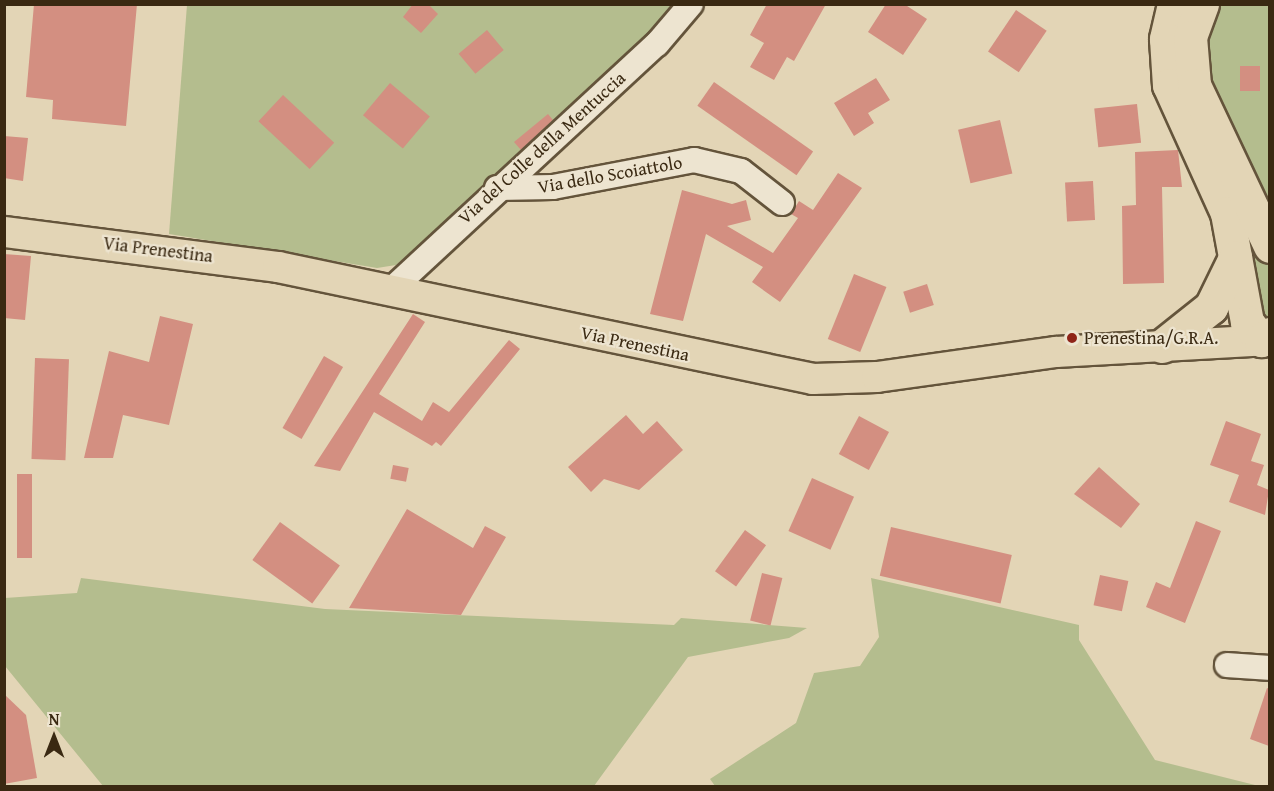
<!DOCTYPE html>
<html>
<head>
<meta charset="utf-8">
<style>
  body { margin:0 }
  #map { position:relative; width:1274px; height:791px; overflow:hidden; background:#e3d5b6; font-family:"Gentium Book Plus",serif }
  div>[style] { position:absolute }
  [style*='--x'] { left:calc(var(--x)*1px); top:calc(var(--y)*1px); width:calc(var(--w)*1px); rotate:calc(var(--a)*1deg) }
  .green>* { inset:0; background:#b4bd8e }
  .building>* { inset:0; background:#d38f81; transform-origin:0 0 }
  .roads { filter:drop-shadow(2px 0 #64543b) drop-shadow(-2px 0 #64543b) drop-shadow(0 2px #64543b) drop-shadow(0 -2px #64543b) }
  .minor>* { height:24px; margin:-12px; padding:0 12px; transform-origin:12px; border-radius:12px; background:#ede4d0 }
  .major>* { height:30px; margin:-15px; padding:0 15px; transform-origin:15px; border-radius:15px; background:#e3d5b6 }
  .highway>* { height:33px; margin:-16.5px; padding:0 16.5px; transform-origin:16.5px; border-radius:16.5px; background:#e3d5b6 }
  .dots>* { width:16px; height:16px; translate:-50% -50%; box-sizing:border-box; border:3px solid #ede4d0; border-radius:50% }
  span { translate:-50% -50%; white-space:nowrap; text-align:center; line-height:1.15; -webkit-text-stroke:4.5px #ede4d0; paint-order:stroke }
  .street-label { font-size:18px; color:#3a2912 }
  .poi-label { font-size:18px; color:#3a2912 }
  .left { translate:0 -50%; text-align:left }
  .frame { position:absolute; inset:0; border:6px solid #3a2912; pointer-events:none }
  .north { position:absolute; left:24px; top:707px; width:60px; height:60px; -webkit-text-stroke:4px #ede4d0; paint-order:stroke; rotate:0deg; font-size:16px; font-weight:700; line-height:24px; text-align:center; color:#3a2912 }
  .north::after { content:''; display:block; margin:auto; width:21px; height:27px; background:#3a2912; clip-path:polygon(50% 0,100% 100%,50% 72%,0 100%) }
</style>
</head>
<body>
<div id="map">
  <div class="green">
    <i style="clip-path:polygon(187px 5px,683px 5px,491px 184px,396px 265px,377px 268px,169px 234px)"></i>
    <i style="clip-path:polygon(evenodd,1219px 5px,1269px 5px,1269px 205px,1206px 86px,1202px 68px,1211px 15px,1219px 5px,1240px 66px,1259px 66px,1259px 91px,1240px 91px,1240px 66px)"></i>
    <i style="clip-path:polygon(1247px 231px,1269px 260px,1269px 318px,1263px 319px)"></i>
    <i style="clip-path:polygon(81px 578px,325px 609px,674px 625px,681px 618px,807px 628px,789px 638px,688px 657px,594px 786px,103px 786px,5px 666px,5px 598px,77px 593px)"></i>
    <i style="clip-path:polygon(871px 578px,1079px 625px,1079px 640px,1155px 760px,1259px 786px,715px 786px,710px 779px,796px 723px,814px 673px,860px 666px,879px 637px)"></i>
  </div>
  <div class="building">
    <i style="clip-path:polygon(34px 4px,137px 4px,126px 126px,52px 119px,53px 100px,26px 97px)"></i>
    <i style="clip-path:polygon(413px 4px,428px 4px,438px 14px,421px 33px,403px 17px)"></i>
    <i style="clip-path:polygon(767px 4px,826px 4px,794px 61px,787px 57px,774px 80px,750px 67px,764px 43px,750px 35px)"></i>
    <i style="clip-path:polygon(886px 4px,904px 4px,927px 19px,903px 55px,868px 32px)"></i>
    <i style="left:1016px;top:10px;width:37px;height:50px;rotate:34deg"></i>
    <i style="left:487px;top:30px;width:26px;height:37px;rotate:50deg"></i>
    <i style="left:1240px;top:66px;width:20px;height:25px"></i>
    <i style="clip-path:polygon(876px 78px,890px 100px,868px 113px,874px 123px,854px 136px,834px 103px)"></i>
    <i style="left:714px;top:82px;width:121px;height:29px;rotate:35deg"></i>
    <i style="left:390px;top:83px;width:52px;height:42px;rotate:40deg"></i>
    <i style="left:283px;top:95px;width:70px;height:36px;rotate:43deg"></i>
    <i style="left:1137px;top:104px;width:39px;height:43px;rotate:84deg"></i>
    <i style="clip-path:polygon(548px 114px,553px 120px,521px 150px,514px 142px)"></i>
    <i style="left:1000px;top:120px;width:55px;height:43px;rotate:77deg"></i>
    <i style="clip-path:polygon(4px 136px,28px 138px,23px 181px,4px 178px)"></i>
    <i style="clip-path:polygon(1178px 150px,1182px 187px,1162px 187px,1164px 283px,1123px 284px,1122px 206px,1136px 205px,1135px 152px)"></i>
    <i style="clip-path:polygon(838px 173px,862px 188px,780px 302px,752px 282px,763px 267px,706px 234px,683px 321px,650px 314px,682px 190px,732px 204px,746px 200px,751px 220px,727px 226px,773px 253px,798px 218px,791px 214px,799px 201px,813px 210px)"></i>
    <i style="left:1093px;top:181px;width:39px;height:28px;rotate:87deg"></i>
    <i style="clip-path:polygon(4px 254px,31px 256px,25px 320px,4px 318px)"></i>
    <i style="left:854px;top:274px;width:35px;height:70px;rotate:22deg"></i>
    <i style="left:927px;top:284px;width:22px;height:25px;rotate:72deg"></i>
    <i style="clip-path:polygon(413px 314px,425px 322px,379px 394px,422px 421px,433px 402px,449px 412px,509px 340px,520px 349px,441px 446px,436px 442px,432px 446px,374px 412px,340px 471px,314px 466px)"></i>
    <i style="clip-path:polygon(160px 316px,193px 324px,169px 425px,123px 415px,113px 458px,84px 458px,109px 351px,149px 362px)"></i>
    <i style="left:324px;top:356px;width:22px;height:83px;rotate:30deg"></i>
    <i style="left:35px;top:358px;width:34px;height:101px;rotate:2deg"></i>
    <i style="clip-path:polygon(626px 415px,643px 434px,657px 421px,683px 450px,639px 490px,604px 479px,591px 492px,568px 467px)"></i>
    <i style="left:859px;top:416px;width:34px;height:43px;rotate:28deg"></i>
    <i style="clip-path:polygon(1226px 421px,1261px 434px,1251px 461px,1264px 465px,1257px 485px,1269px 490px,1265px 515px,1229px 502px,1239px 475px,1210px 465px)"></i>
    <i style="left:393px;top:465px;width:16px;height:14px;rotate:11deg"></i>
    <i style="clip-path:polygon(1099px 467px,1140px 504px,1121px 528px,1074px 494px)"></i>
    <i style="left:17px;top:474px;width:15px;height:84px"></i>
    <i style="left:812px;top:478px;width:46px;height:58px;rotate:24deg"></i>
    <i style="clip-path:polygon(407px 509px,473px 548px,485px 526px,506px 537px,461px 615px,349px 608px)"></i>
    <i style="clip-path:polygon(1196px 521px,1221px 531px,1185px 623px,1146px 607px,1156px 582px,1170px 588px)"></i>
    <i style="left:280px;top:522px;width:74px;height:47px;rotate:36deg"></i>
    <i style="left:891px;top:527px;width:124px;height:50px;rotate:13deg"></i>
    <i style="left:745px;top:530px;width:26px;height:51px;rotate:36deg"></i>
    <i style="left:762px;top:573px;width:21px;height:49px;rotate:14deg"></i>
    <i style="left:1100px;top:575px;width:29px;height:31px;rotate:12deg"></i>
    <i style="clip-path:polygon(1267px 688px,1269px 689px,1269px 746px,1250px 739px)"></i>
    <i style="clip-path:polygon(4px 694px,26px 715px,37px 778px,4px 784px)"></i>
  </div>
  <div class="roads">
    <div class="minor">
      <i style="--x:497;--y:188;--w:56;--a:-1"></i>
      <i style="--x:553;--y:187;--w:144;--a:-10.8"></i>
      <i style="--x:694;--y:160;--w:48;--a:13.2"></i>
      <i style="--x:741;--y:171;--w:52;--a:38"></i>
      <i style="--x:392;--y:289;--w:361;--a:-42.8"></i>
      <i style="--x:657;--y:44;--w:52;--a:-49.6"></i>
      <i style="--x:1227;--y:665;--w:43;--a:4"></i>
    </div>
    <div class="major">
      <i style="--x:4;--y:232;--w:276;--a:7.3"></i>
      <i style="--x:278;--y:267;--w:547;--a:11.82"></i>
      <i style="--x:813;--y:379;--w:64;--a:-1.8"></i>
      <i style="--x:877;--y:377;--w:181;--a:-8"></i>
      <i style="--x:1056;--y:352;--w:214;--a:-3.2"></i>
    </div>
    <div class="highway">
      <i style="--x:1174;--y:4;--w:36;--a:103"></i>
      <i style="--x:1166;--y:39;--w:46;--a:86.3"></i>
      <i style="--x:1169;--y:85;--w:141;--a:65.6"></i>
      <i style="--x:1227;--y:213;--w:111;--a:79.6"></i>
      <i style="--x:1247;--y:322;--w:23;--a:52"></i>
      <i style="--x:1261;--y:340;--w:11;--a:-34"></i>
      <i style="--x:1202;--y:4;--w:35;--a:110"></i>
      <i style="--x:1190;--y:37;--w:48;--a:85.2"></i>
      <i style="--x:1194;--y:85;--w:178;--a:64.7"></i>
      <i style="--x:1162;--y:346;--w:63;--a:-38.5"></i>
      <i style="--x:1211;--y:307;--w:55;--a:-63.9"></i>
    </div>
  </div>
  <div class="dots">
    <i style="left:1072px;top:338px;background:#8f2418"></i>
  </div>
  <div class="street-label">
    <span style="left:542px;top:148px;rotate:-42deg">Via del Colle della Mentuccia</span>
    <span style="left:610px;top:175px;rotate:-10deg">Via dello Scoiattolo</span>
    <span style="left:158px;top:250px;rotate:7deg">Via Prenestina</span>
    <span style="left:635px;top:344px;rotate:12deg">Via Prenestina</span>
  </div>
  <div class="poi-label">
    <span class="left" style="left:1084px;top:338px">Prenestina/G.R.A.</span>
  </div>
  <div class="frame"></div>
  <div class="north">N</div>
</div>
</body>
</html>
